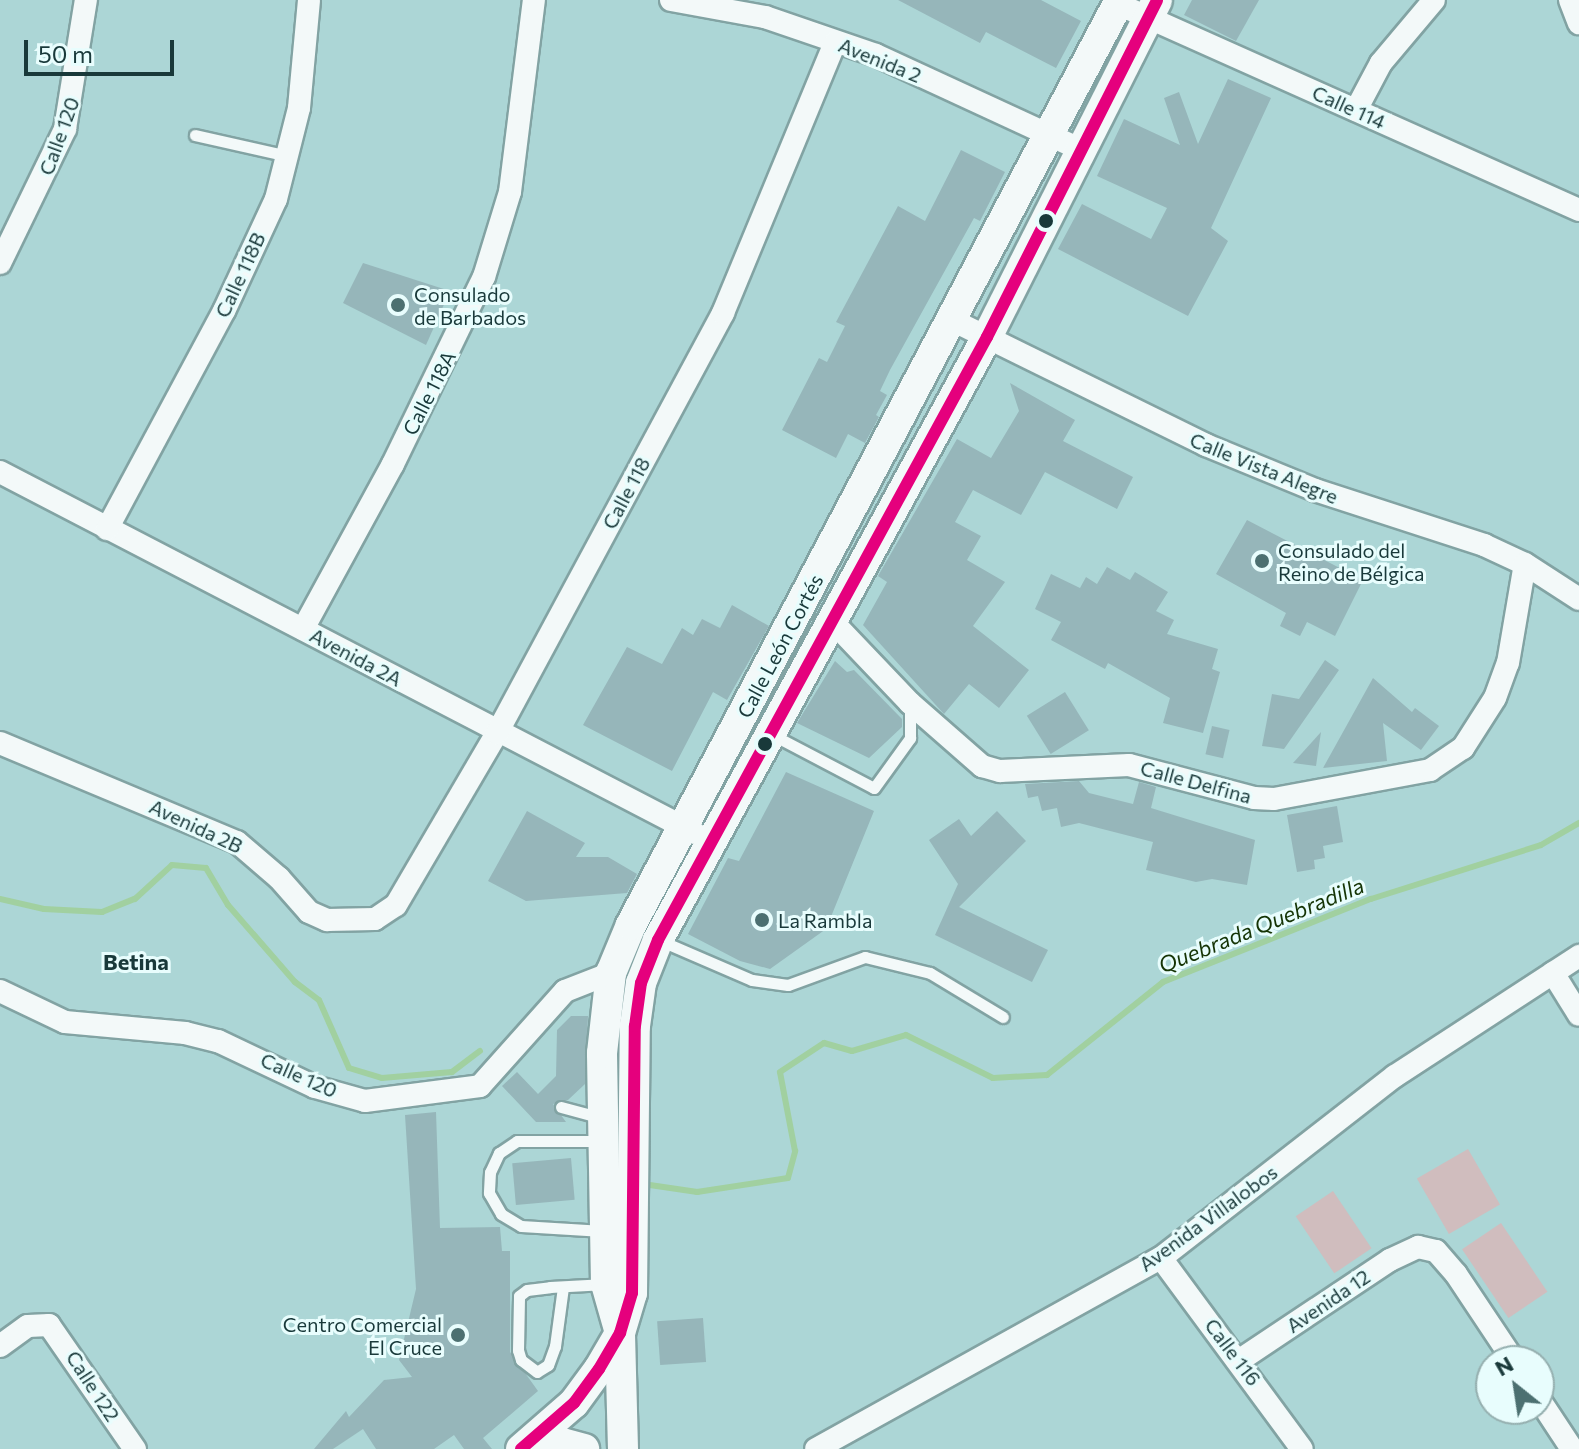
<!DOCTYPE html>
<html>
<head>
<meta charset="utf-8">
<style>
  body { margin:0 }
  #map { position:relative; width:1579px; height:1449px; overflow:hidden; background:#acd6d6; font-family:Commissioner,sans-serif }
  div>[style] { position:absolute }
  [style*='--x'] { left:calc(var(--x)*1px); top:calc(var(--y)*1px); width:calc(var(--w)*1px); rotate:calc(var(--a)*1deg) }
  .green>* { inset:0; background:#d0bdbe; transform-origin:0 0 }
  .stream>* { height:6px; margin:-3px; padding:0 3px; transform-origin:3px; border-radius:3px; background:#a1d0a0 }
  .building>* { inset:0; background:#96b6ba; transform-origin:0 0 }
  .roads { filter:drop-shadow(2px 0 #82a3a3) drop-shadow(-2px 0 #82a3a3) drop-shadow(0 2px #82a3a3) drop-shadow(0 -2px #82a3a3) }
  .lane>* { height:11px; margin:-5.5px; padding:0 5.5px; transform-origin:5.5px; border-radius:5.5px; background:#f3f9f9 }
  .street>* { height:22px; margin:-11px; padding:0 11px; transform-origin:11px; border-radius:11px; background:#f3f9f9 }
  .secondary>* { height:30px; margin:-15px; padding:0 15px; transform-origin:15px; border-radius:15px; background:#f3f9f9 }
  .bus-1>* { height:12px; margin:-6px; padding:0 6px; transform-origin:6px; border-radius:6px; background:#e5007d }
  .dots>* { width:22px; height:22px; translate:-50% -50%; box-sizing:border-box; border:4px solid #e8fdfd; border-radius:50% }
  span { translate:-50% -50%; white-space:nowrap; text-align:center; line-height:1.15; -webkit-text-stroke:6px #e8fdfd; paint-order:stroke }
  .street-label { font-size:20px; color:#19393a }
  .poi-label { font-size:20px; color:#19393a }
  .left { translate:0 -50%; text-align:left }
  .right { translate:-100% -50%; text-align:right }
  .water-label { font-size:22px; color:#153405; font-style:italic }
  .neighbourhood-label { font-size:22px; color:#19393a; font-weight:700 }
  .north { position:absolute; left:1475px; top:1345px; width:80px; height:80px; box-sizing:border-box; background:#e8fdfd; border:2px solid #95afaf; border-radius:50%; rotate:330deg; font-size:22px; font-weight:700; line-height:32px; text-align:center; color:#19393a }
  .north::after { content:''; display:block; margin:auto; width:28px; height:36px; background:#4c7071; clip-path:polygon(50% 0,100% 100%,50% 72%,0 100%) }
  .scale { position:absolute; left:24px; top:40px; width:150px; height:36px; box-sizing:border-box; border:4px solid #19393a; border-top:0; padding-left:10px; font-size:24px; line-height:28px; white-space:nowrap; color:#19393a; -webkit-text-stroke:6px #e8fdfd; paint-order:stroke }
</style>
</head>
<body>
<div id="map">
  <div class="green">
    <i style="left:1468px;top:1149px;width:64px;height:59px;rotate:60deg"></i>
    <i style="left:1333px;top:1191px;width:69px;height:45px;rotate:56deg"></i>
    <i style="left:1501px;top:1223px;width:83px;height:47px;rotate:56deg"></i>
  </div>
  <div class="stream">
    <i style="--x:0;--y:899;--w:45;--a:12.8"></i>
    <i style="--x:44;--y:909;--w:58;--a:3"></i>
    <i style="--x:102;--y:912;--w:35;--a:-22"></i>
    <i style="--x:135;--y:899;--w:50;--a:-42.6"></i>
    <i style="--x:172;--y:865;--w:34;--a:5"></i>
    <i style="--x:206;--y:868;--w:43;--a:59.3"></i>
    <i style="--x:228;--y:905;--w:102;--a:49"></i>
    <i style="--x:295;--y:982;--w:30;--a:37"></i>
    <i style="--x:319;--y:1000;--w:74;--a:66.2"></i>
    <i style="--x:349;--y:1068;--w:34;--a:17"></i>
    <i style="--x:382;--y:1078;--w:70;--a:-4.9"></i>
    <i style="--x:452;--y:1072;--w:35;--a:-37"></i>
    <i style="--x:643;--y:1184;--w:55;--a:8.4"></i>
    <i style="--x:697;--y:1192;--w:92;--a:-8.7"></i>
    <i style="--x:788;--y:1178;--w:28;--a:-75"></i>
    <i style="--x:795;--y:1151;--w:80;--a:-100.8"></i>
    <i style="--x:780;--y:1072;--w:53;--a:-33.4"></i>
    <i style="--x:824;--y:1043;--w:29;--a:16"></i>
    <i style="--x:852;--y:1051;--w:56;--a:-16.5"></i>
    <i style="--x:906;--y:1035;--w:97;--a:26.3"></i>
    <i style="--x:993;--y:1078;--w:54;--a:-3.2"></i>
    <i style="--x:1047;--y:1075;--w:149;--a:-38.7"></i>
    <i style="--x:1163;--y:982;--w:224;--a:-21.8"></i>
    <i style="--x:1371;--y:899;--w:178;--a:-17.6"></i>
    <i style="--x:1541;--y:845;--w:44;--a:-30.1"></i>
  </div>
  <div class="building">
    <i style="clip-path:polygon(898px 0,1041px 0,1081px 21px,1056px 68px,986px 32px,980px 43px)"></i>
    <i style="clip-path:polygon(1192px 0,1259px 0,1236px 41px,1184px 15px)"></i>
    <i style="clip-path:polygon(1228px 79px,1271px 98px,1211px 228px,1228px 241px,1188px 316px,1058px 249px,1082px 204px,1151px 239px,1167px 208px,1097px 176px,1124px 119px,1180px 145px,1164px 98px,1179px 92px,1198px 144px)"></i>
    <i style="clip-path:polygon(961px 150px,1005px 172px,980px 221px,974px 218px,890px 370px,880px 391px,887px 395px,876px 415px,879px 417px,865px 443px,848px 434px,836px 458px,782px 430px,819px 358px,827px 362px,845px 326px,836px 322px,898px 206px,925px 221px)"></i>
    <i style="clip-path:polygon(363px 263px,450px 291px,426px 345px,343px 303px)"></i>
    <i style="clip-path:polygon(1010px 383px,1075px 420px,1063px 441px,1133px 477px,1117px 509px,1045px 472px,1021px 515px,973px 490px,955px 522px,981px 536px,967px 560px,1005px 582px,973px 626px,1029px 670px,999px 708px,969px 684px,944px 714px,863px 625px,887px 582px,878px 576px,957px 439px,991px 458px,1019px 411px)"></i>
    <i style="clip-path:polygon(1247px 520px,1363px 580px,1335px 636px,1307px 622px,1300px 636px,1280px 626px,1286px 613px,1216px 574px)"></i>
    <i style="clip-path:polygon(1107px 567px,1130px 580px,1135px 572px,1168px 592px,1156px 611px,1174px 620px,1167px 634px,1218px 649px,1212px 669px,1220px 672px,1203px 733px,1163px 723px,1170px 698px,1108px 663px,1105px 669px,1051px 640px,1061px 622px,1035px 609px,1051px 574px,1080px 588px,1086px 577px,1097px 584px)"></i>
    <i style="clip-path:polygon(732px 605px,769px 626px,727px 700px,713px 692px,672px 771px,583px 725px,627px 647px,662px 664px,682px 628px,693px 635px,702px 619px,720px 628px)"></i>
    <i style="clip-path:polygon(1325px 660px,1339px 670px,1284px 749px,1262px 746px,1272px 694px,1299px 699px)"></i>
    <i style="clip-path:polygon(835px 661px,847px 672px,854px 670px,902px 719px,902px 727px,869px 758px,797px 723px)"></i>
    <i style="clip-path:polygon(1373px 678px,1412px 712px,1415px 708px,1439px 726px,1421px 750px,1383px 723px,1387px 761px,1323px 768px)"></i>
    <i style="left:1065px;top:692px;width:45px;height:45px;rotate:58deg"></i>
    <i style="left:1212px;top:726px;width:18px;height:29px;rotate:13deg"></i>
    <i style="clip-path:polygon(1321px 732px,1316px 766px,1293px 763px)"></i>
    <i style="clip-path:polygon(786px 772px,874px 811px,826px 929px,770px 969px,740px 961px,688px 934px,728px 858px,739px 861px)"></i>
    <i style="clip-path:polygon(1079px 781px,1089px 793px,1133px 804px,1139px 782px,1156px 787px,1151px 808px,1255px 840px,1247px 885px,1212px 879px,1196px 882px,1146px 870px,1153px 842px,1079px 823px,1061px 827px,1057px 808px,1042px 811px,1038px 796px,1028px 798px,1025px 784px)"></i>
    <i style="clip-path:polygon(1337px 806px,1343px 842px,1323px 846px,1325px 858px,1314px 860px,1315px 869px,1297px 872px,1287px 815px)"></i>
    <i style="clip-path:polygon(527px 811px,585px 843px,576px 857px,608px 857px,637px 874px,627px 893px,526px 901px,488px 881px)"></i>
    <i style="clip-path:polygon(997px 811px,1026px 841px,959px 907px,1048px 950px,1032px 982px,935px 935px,958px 884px,929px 840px,959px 819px,971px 836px)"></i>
    <i style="clip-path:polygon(571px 1016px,588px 1016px,585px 1084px,568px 1100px,553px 1104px,566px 1122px,536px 1122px,502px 1086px,517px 1072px,538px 1094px,556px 1076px,557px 1030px)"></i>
    <i style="clip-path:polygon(436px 1112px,440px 1228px,500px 1227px,502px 1251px,510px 1251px,510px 1352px,538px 1391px,483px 1438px,492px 1449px,464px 1449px,454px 1435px,434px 1449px,376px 1449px,363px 1429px,333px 1449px,314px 1449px,346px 1411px,349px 1417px,384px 1380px,412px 1377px,399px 1360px,416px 1289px,405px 1115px)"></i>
    <i style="left:571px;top:1158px;width:42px;height:59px;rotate:85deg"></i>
    <i style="left:703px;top:1318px;width:44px;height:46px;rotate:86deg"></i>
  </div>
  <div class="roads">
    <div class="lane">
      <i style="--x:195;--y:135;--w:95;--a:12.7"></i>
      <i style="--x:771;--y:734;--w:116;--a:27.7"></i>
      <i style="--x:874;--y:788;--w:62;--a:-54.2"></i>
      <i style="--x:910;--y:738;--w:33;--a:-90"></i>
      <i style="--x:659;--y:940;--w:101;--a:23.3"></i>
      <i style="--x:752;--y:980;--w:36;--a:8"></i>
      <i style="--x:788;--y:985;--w:82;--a:-20"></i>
      <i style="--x:865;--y:957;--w:67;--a:13.8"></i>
      <i style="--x:930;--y:973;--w:85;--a:31.1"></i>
      <i style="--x:561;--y:1107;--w:39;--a:15"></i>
      <i style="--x:603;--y:1141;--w:86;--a:180"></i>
      <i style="--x:517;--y:1141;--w:22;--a:146"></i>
      <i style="--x:499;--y:1153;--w:21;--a:115"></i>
      <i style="--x:490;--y:1172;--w:21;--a:93"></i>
      <i style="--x:489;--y:1193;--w:24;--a:60"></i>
      <i style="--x:501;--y:1214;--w:23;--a:31"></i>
      <i style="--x:521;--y:1226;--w:82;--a:3.5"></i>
      <i style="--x:563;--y:1287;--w:60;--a:97.7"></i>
      <i style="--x:555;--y:1346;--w:20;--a:110"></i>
      <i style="--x:548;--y:1365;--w:13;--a:148"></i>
      <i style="--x:537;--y:1372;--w:20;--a:-143"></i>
      <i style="--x:521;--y:1360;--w:10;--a:-107"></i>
      <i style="--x:518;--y:1350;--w:54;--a:-88.9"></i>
      <i style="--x:519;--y:1296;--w:10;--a:-37"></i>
      <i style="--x:527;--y:1290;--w:23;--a:-7"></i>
      <i style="--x:550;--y:1287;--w:56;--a:-3.1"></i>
    </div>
    <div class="street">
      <i style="--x:671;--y:0;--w:96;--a:10.3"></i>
      <i style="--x:765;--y:17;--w:117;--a:18.9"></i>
      <i style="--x:876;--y:55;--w:224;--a:24.8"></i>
      <i style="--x:1570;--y:0;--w:25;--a:69"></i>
      <i style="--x:1118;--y:4;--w:505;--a:24.08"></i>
      <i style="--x:1356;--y:110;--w:53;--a:-62"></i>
      <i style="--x:1381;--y:63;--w:82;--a:-49.9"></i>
      <i style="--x:0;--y:263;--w:149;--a:-64.1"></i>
      <i style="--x:65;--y:129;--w:131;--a:-80.8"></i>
      <i style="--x:954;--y:321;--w:281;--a:26.2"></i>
      <i style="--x:1206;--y:445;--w:118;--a:22.4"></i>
      <i style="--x:1315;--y:490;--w:178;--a:18"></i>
      <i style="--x:1484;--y:545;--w:45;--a:24.9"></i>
      <i style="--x:1525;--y:564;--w:64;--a:32.9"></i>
      <i style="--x:0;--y:472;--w:783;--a:27.45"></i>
      <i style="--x:107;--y:529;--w:247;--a:-61.8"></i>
      <i style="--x:224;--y:311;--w:123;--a:-65.1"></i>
      <i style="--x:276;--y:199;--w:94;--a:-75.8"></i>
      <i style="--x:299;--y:108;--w:108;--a:-84.7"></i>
      <i style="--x:830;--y:619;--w:116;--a:46.4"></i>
      <i style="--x:910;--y:703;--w:96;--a:41.2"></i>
      <i style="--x:982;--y:766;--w:19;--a:16"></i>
      <i style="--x:1000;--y:771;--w:129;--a:-2.7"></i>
      <i style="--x:1129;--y:765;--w:129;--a:14.8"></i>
      <i style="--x:1254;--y:798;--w:20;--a:3"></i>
      <i style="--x:1274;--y:799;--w:159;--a:-10.5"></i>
      <i style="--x:1430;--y:770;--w:40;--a:-34"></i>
      <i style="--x:1463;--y:748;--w:59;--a:-57.4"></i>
      <i style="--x:1495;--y:698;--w:37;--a:-70"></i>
      <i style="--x:1508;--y:663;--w:100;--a:-80.3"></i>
      <i style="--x:303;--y:629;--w:188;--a:-61.4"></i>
      <i style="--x:393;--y:464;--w:208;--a:-64.1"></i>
      <i style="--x:484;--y:277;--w:89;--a:-73"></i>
      <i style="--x:510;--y:192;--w:193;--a:-82.9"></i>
      <i style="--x:0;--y:743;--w:257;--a:22.7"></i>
      <i style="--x:237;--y:842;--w:55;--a:40.6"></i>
      <i style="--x:279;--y:878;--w:45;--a:48.6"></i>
      <i style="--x:309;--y:912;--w:20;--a:24"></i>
      <i style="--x:327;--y:920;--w:48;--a:-1.2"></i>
      <i style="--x:375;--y:919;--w:25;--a:-34"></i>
      <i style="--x:396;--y:905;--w:199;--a:-59.6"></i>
      <i style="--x:497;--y:733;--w:477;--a:-61.7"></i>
      <i style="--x:723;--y:313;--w:293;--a:-67.5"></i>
      <i style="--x:1553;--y:973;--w:49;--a:58.2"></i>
      <i style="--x:0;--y:991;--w:72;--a:25.5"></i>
      <i style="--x:65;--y:1022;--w:121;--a:5.2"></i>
      <i style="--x:185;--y:1033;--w:34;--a:14"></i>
      <i style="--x:218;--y:1041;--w:107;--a:25.4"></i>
      <i style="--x:315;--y:1087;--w:52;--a:15.6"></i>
      <i style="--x:365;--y:1101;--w:116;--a:-7.4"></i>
      <i style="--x:480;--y:1086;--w:127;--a:-48.2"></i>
      <i style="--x:565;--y:991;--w:49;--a:-21.4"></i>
      <i style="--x:1161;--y:1258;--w:237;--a:53.6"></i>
      <i style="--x:0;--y:1346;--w:34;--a:-36"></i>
      <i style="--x:28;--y:1326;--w:21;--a:-3"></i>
      <i style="--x:49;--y:1325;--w:151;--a:55.3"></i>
      <i style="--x:1240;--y:1360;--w:180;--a:-33.7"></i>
      <i style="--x:1390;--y:1260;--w:31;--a:-25"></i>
      <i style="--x:1418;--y:1247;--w:18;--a:13"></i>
      <i style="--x:1436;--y:1251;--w:30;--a:49"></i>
      <i style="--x:1456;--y:1274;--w:105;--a:56.3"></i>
      <i style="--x:1539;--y:1399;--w:60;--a:56.6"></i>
      <i style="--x:816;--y:1449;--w:394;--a:-29"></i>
      <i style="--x:1161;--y:1258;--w:296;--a:-37.9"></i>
      <i style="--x:1395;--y:1076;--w:220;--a:-33.1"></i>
    </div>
    <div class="secondary">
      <i style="--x:521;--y:1449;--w:70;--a:-41"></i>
      <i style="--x:574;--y:1403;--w:42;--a:-53.7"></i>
      <i style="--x:599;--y:1369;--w:42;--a:-59.7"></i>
      <i style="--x:620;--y:1333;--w:42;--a:-73.3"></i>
      <i style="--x:632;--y:1293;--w:267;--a:-89.4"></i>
      <i style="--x:635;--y:1026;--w:43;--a:-82.1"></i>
      <i style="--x:641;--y:983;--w:46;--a:-68.4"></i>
      <i style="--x:658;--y:940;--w:687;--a:-61.38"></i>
      <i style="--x:987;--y:337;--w:377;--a:-63.2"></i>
      <i style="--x:528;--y:1449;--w:35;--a:-10"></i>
      <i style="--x:562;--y:1443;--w:23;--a:15"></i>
      <i style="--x:623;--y:1449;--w:116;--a:-91.5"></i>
      <i style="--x:620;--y:1333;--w:51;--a:-105.9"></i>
      <i style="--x:606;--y:1284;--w:231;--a:-91"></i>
      <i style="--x:602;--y:1053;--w:81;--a:-83.6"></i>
      <i style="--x:611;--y:973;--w:52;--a:-67.4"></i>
      <i style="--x:631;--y:925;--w:1046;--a:-62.14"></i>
    </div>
  </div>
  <div class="bus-1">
    <i style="--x:521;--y:1449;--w:70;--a:-41"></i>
    <i style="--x:574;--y:1403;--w:42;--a:-53.7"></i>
    <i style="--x:599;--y:1369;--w:42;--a:-59.7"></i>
    <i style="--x:620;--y:1333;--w:42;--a:-73.3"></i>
    <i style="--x:632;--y:1293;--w:267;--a:-89.4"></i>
    <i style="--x:635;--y:1026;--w:43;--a:-82.1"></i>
    <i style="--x:641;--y:983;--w:46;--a:-68.4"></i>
    <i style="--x:658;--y:940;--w:687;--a:-61.38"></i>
    <i style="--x:987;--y:337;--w:377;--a:-63.2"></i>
  </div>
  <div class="dots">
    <i style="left:1046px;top:221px;background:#19393a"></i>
    <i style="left:398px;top:305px;background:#4c7071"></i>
    <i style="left:1262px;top:561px;background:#4c7071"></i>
    <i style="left:765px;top:744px;background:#19393a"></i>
    <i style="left:762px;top:920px;background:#4c7071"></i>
    <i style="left:458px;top:1335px;background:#4c7071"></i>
  </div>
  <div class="street-label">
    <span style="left:880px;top:60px;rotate:22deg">Avenida 2</span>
    <span style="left:1349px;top:107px;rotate:24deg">Calle 114</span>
    <span style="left:59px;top:136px;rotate:-70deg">Calle 120</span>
    <span style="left:240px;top:275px;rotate:-65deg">Calle 118B</span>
    <span style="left:429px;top:393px;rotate:-63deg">Calle 118A</span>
    <span style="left:1264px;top:468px;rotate:22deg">Calle Vista Alegre</span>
    <span style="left:626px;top:493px;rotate:-62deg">Calle 118</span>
    <span style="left:780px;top:646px;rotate:-62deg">Calle León Cortés</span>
    <span style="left:356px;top:657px;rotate:28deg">Avenida 2A</span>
    <span style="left:1196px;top:782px;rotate:15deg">Calle Delfina</span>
    <span style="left:196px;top:826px;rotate:25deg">Avenida 2B</span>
    <span style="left:299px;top:1075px;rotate:24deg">Calle 120</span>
    <span style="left:1208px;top:1218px;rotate:-36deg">Avenida Villalobos</span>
    <span style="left:1328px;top:1301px;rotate:-34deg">Avenida 12</span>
    <span style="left:1233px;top:1352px;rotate:53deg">Calle 116</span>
    <span style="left:93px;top:1386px;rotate:57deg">Calle 122</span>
  </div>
  <div class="poi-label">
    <span class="left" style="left:414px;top:306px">Consulado<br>de Barbados</span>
    <span class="left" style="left:1278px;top:562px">Consulado del<br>Reino de Bélgica</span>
    <span class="left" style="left:778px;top:920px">La Rambla</span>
    <span class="right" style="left:442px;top:1336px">Centro Comercial<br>El Cruce</span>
  </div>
  <div class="water-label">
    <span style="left:1261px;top:925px;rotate:-22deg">Quebrada Quebradilla</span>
  </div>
  <div class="neighbourhood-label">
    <span style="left:136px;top:962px">Betina</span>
  </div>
  <div class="north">N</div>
  <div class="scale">50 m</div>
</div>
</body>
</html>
